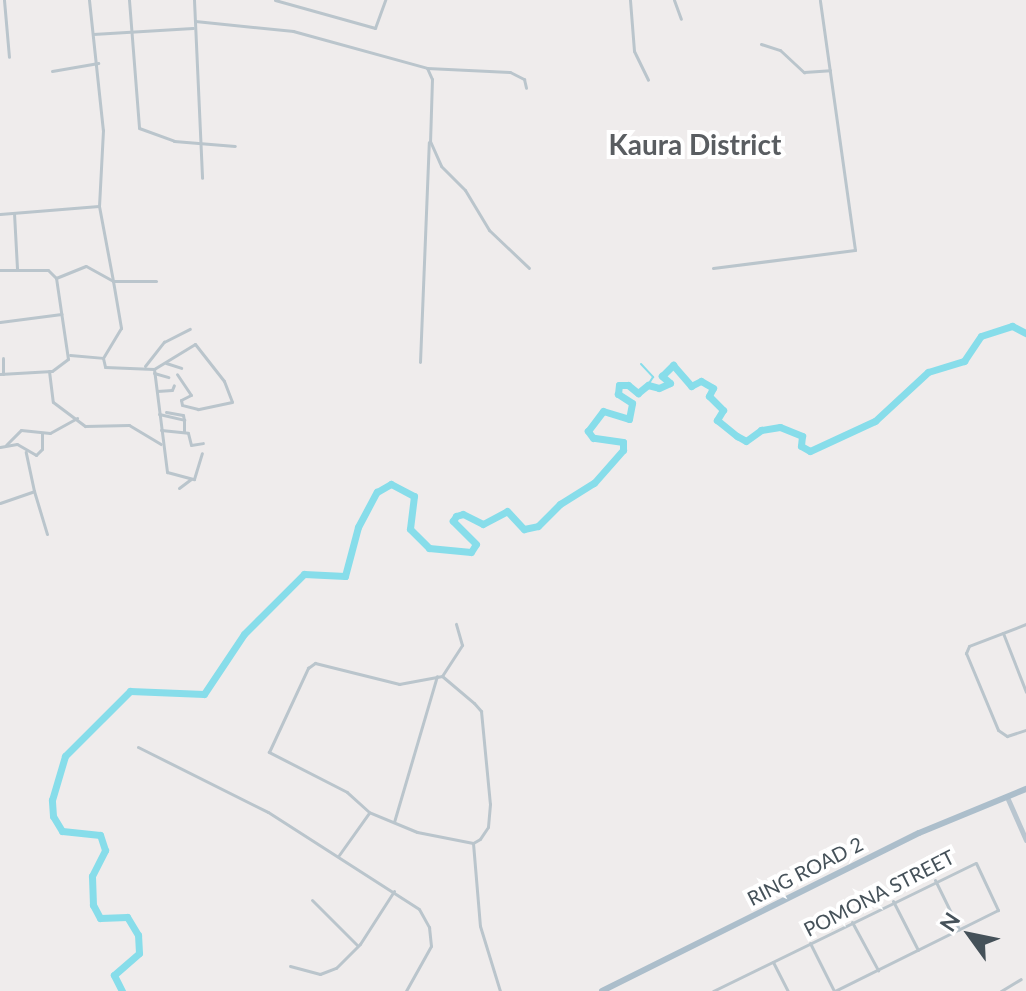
<!DOCTYPE html>
<html>
<head>
<meta charset="utf-8">
<style>
  body { margin:0 }
  #map { position:relative; width:1026px; height:991px; overflow:hidden; background:#efecec; font-family:Lato,sans-serif }
  div>[style] { position:absolute }
  [style*='--x'] { left:calc(var(--x)*1px); top:calc(var(--y)*1px); width:calc(var(--w)*1px); rotate:calc(var(--a)*1deg) }
  .stream>* { height:2px; margin:-1px; padding:0 1px; transform-origin:1px; border-radius:1px; background:#87ddea }
  .river>* { height:7px; margin:-3.5px; padding:0 3.5px; transform-origin:3.5px; border-radius:3.5px; background:#87ddea }
  .street>* { height:3px; margin:-1.5px; padding:0 1.5px; transform-origin:1.5px; border-radius:1.5px; background:#bac5cc }
  .secondary>* { height:5px; margin:-2.5px; padding:0 2.5px; transform-origin:2.5px; border-radius:2.5px; background:#b9c6d0 }
  .primary>* { height:6px; margin:-3px; padding:0 3px; transform-origin:3px; border-radius:3px; background:#acbecb }
  span { translate:-50% -50%; white-space:nowrap; text-align:center; line-height:1.15; -webkit-text-stroke:8px #fff; paint-order:stroke }
  .street-label { font-size:20px; color:#455159 }
  .district-label { font-size:28px; color:#595d61; font-weight:700 }
  .north { position:absolute; left:930px; top:895px; width:80px; height:80px; -webkit-text-stroke:6px #fff; paint-order:stroke; rotate:303deg; font-size:22px; font-weight:700; line-height:32px; text-align:center; color:#455159 }
  .north::after { content:''; display:block; margin:auto; width:28px; height:36px; background:#455159; clip-path:polygon(50% 0,100% 100%,50% 72%,0 100%) }
</style>
</head>
<body>
<div id="map">
  <div class="stream">
    <i style="--x:641;--y:364;--w:18;--a:47"></i>
    <i style="--x:653;--y:377;--w:9;--a:122"></i>
  </div>
  <div class="river">
    <i style="--x:122;--y:991;--w:18;--a:-117"></i>
    <i style="--x:114;--y:975;--w:33;--a:-41"></i>
    <i style="--x:139;--y:953;--w:18;--a:-93"></i>
    <i style="--x:138;--y:935;--w:21;--a:-121"></i>
    <i style="--x:127;--y:917;--w:27;--a:178"></i>
    <i style="--x:100;--y:918;--w:15;--a:-118"></i>
    <i style="--x:93;--y:905;--w:29;--a:-92"></i>
    <i style="--x:92;--y:876;--w:29;--a:-63"></i>
    <i style="--x:105;--y:850;--w:16;--a:-108"></i>
    <i style="--x:100;--y:835;--w:38;--a:-174"></i>
    <i style="--x:62;--y:831;--w:17;--a:-121"></i>
    <i style="--x:53;--y:816;--w:16;--a:-94"></i>
    <i style="--x:52;--y:800;--w:46;--a:-73.5"></i>
    <i style="--x:65;--y:756;--w:92;--a:-45"></i>
    <i style="--x:130;--y:691;--w:74;--a:2.3"></i>
    <i style="--x:204;--y:694;--w:72;--a:-56.3"></i>
    <i style="--x:244;--y:634;--w:85;--a:-45"></i>
    <i style="--x:304;--y:574;--w:41;--a:2.8"></i>
    <i style="--x:345;--y:576;--w:51;--a:-75.1"></i>
    <i style="--x:358;--y:527;--w:40;--a:-62"></i>
    <i style="--x:377;--y:492;--w:16;--a:-30"></i>
    <i style="--x:391;--y:484;--w:26;--a:28"></i>
    <i style="--x:414;--y:496;--w:33;--a:97"></i>
    <i style="--x:410;--y:529;--w:27;--a:45"></i>
    <i style="--x:429;--y:548;--w:42;--a:5.4"></i>
    <i style="--x:471;--y:552;--w:9;--a:-58"></i>
    <i style="--x:476;--y:544;--w:33;--a:-135"></i>
    <i style="--x:453;--y:521;--w:6;--a:-59"></i>
    <i style="--x:456;--y:516;--w:7;--a:-16"></i>
    <i style="--x:463;--y:514;--w:22;--a:27"></i>
    <i style="--x:483;--y:524;--w:27;--a:-28"></i>
    <i style="--x:507;--y:511;--w:25;--a:47"></i>
    <i style="--x:524;--y:529;--w:14;--a:-12"></i>
    <i style="--x:538;--y:526;--w:31;--a:-45"></i>
    <i style="--x:560;--y:504;--w:40;--a:-32"></i>
    <i style="--x:594;--y:483;--w:44;--a:-48.7"></i>
    <i style="--x:623;--y:450;--w:8;--a:-90"></i>
    <i style="--x:623;--y:442;--w:30;--a:-172"></i>
    <i style="--x:593;--y:438;--w:9;--a:-126"></i>
    <i style="--x:588;--y:431;--w:25;--a:-53"></i>
    <i style="--x:603;--y:411;--w:27;--a:17"></i>
    <i style="--x:629;--y:419;--w:16;--a:-79"></i>
    <i style="--x:632;--y:403;--w:17;--a:-147"></i>
    <i style="--x:618;--y:394;--w:9;--a:-84"></i>
    <i style="--x:619;--y:385;--w:9;--a:0"></i>
    <i style="--x:628;--y:385;--w:13;--a:39"></i>
    <i style="--x:638;--y:393;--w:13;--a:-39"></i>
    <i style="--x:648;--y:385;--w:11;--a:15"></i>
    <i style="--x:659;--y:388;--w:12;--a:-24"></i>
    <i style="--x:670;--y:383;--w:11;--a:-139"></i>
    <i style="--x:662;--y:376;--w:16;--a:-45"></i>
    <i style="--x:673;--y:365;--w:28;--a:49"></i>
    <i style="--x:691;--y:386;--w:11;--a:-27"></i>
    <i style="--x:701;--y:381;--w:14;--a:30"></i>
    <i style="--x:713;--y:388;--w:9;--a:117"></i>
    <i style="--x:709;--y:396;--w:20;--a:45"></i>
    <i style="--x:723;--y:410;--w:12;--a:121"></i>
    <i style="--x:717;--y:420;--w:26;--a:39"></i>
    <i style="--x:737;--y:436;--w:10;--a:29"></i>
    <i style="--x:746;--y:441;--w:19;--a:-36"></i>
    <i style="--x:761;--y:430;--w:19;--a:-9"></i>
    <i style="--x:780;--y:427;--w:24;--a:22"></i>
    <i style="--x:802;--y:436;--w:10;--a:96"></i>
    <i style="--x:801;--y:446;--w:10;--a:29"></i>
    <i style="--x:810;--y:451;--w:72;--a:-24.8"></i>
    <i style="--x:875;--y:421;--w:72;--a:-42.8"></i>
    <i style="--x:928;--y:372;--w:38;--a:-17"></i>
    <i style="--x:964;--y:361;--w:30;--a:-56"></i>
    <i style="--x:981;--y:336;--w:33;--a:-18"></i>
    <i style="--x:1012;--y:326;--w:16;--a:27"></i>
  </div>
  <div class="street">
    <i style="--x:4;--y:0;--w:57;--a:85"></i>
    <i style="--x:89;--y:0;--w:131;--a:83.9"></i>
    <i style="--x:103;--y:130;--w:76;--a:93"></i>
    <i style="--x:99;--y:206;--w:76;--a:79.4"></i>
    <i style="--x:113;--y:281;--w:43;--a:0"></i>
    <i style="--x:129;--y:0;--w:128;--a:85.5"></i>
    <i style="--x:139;--y:128;--w:37;--a:20"></i>
    <i style="--x:174;--y:141;--w:61;--a:4.7"></i>
    <i style="--x:194;--y:0;--w:178;--a:87.4"></i>
    <i style="--x:275;--y:0;--w:104;--a:15.6"></i>
    <i style="--x:375;--y:28;--w:30;--a:-70"></i>
    <i style="--x:630;--y:0;--w:51;--a:85.5"></i>
    <i style="--x:634;--y:51;--w:32;--a:64"></i>
    <i style="--x:674;--y:0;--w:20;--a:70"></i>
    <i style="--x:195;--y:21;--w:99;--a:5.8"></i>
    <i style="--x:293;--y:31;--w:139;--a:15.4"></i>
    <i style="--x:427;--y:68;--w:83;--a:2.8"></i>
    <i style="--x:510;--y:72;--w:16;--a:27"></i>
    <i style="--x:524;--y:79;--w:9;--a:77"></i>
    <i style="--x:93;--y:34;--w:100;--a:-3.4"></i>
    <i style="--x:761;--y:44;--w:20;--a:18"></i>
    <i style="--x:780;--y:50;--w:33;--a:43"></i>
    <i style="--x:804;--y:72;--w:26;--a:-4"></i>
    <i style="--x:427;--y:68;--w:12;--a:66"></i>
    <i style="--x:432;--y:79;--w:62;--a:91.8"></i>
    <i style="--x:430;--y:141;--w:27;--a:66"></i>
    <i style="--x:441;--y:166;--w:34;--a:45"></i>
    <i style="--x:465;--y:190;--w:47;--a:59"></i>
    <i style="--x:489;--y:230;--w:55;--a:43.5"></i>
    <i style="--x:52;--y:71;--w:47;--a:-9.9"></i>
    <i style="--x:14;--y:213;--w:56;--a:86.9"></i>
    <i style="--x:0;--y:214;--w:99;--a:-4.6"></i>
    <i style="--x:713;--y:268;--w:143;--a:-7.2"></i>
    <i style="--x:855;--y:250;--w:252;--a:-98"></i>
    <i style="--x:0;--y:270;--w:48;--a:0"></i>
    <i style="--x:48;--y:270;--w:11;--a:45"></i>
    <i style="--x:56;--y:278;--w:32;--a:-22"></i>
    <i style="--x:86;--y:266;--w:31;--a:29"></i>
    <i style="--x:113;--y:281;--w:48;--a:80.3"></i>
    <i style="--x:121;--y:328;--w:35;--a:121"></i>
    <i style="--x:103;--y:358;--w:9;--a:77"></i>
    <i style="--x:105;--y:367;--w:49;--a:2.3"></i>
    <i style="--x:154;--y:369;--w:104;--a:82.8"></i>
    <i style="--x:167;--y:472;--w:28;--a:15"></i>
    <i style="--x:194;--y:479;--w:27;--a:-73"></i>
    <i style="--x:0;--y:322;--w:62;--a:-7.5"></i>
    <i style="--x:70;--y:355;--w:33;--a:5"></i>
    <i style="--x:3;--y:358;--w:16;--a:90"></i>
    <i style="--x:420;--y:362;--w:220;--a:-87.7"></i>
    <i style="--x:166;--y:363;--w:16;--a:18"></i>
    <i style="--x:145;--y:366;--w:31;--a:-52"></i>
    <i style="--x:164;--y:342;--w:29;--a:-27"></i>
    <i style="--x:154;--y:369;--w:48;--a:-31.4"></i>
    <i style="--x:195;--y:344;--w:47;--a:51.9"></i>
    <i style="--x:224;--y:381;--w:22;--a:69"></i>
    <i style="--x:232;--y:402;--w:35;--a:168"></i>
    <i style="--x:198;--y:409;--w:16;--a:-166"></i>
    <i style="--x:182;--y:405;--w:5;--a:-101"></i>
    <i style="--x:181;--y:400;--w:11;--a:-27"></i>
    <i style="--x:191;--y:395;--w:25;--a:-124"></i>
    <i style="--x:49;--y:371;--w:31;--a:83"></i>
    <i style="--x:53;--y:402;--w:40;--a:37"></i>
    <i style="--x:85;--y:426;--w:44;--a:-1.3"></i>
    <i style="--x:129;--y:425;--w:37;--a:31"></i>
    <i style="--x:154;--y:373;--w:15;--a:16"></i>
    <i style="--x:0;--y:374;--w:52;--a:-3.3"></i>
    <i style="--x:52;--y:371;--w:20;--a:-37"></i>
    <i style="--x:68;--y:359;--w:82;--a:-98.4"></i>
    <i style="--x:157;--y:391;--w:15;--a:-4"></i>
    <i style="--x:172;--y:390;--w:5;--a:-68"></i>
    <i style="--x:166;--y:412;--w:17;--a:10"></i>
    <i style="--x:183;--y:415;--w:5;--a:79"></i>
    <i style="--x:159;--y:414;--w:26;--a:13"></i>
    <i style="--x:184;--y:420;--w:12;--a:90"></i>
    <i style="--x:161;--y:430;--w:27;--a:6"></i>
    <i style="--x:188;--y:433;--w:12;--a:76"></i>
    <i style="--x:191;--y:445;--w:12;--a:-9"></i>
    <i style="--x:6;--y:445;--w:21;--a:-45"></i>
    <i style="--x:21;--y:430;--w:29;--a:6"></i>
    <i style="--x:50;--y:433;--w:31;--a:-29"></i>
    <i style="--x:0;--y:447;--w:17;--a:-10"></i>
    <i style="--x:17;--y:444;--w:22;--a:30"></i>
    <i style="--x:36;--y:455;--w:8;--a:-45"></i>
    <i style="--x:42;--y:449;--w:16;--a:-90"></i>
    <i style="--x:179;--y:488;--w:15;--a:-37"></i>
    <i style="--x:34;--y:491;--w:45;--a:73.2"></i>
    <i style="--x:0;--y:503;--w:36;--a:-19"></i>
    <i style="--x:34;--y:491;--w:40;--a:-102"></i>
    <i style="--x:1026;--y:624;--w:61;--a:158.9"></i>
    <i style="--x:969;--y:646;--w:8;--a:113"></i>
    <i style="--x:966;--y:653;--w:83;--a:67.4"></i>
    <i style="--x:998;--y:730;--w:11;--a:34"></i>
    <i style="--x:1007;--y:736;--w:20;--a:-18"></i>
    <i style="--x:1003;--y:633;--w:63;--a:68.7"></i>
    <i style="--x:315;--y:663;--w:87;--a:14"></i>
    <i style="--x:399;--y:684;--w:44;--a:-10.5"></i>
    <i style="--x:442;--y:676;--w:42;--a:40.2"></i>
    <i style="--x:474;--y:703;--w:11;--a:49"></i>
    <i style="--x:481;--y:711;--w:93;--a:84.5"></i>
    <i style="--x:490;--y:804;--w:23;--a:95"></i>
    <i style="--x:488;--y:827;--w:14;--a:124"></i>
    <i style="--x:480;--y:839;--w:8;--a:150"></i>
    <i style="--x:473;--y:843;--w:57;--a:-168.9"></i>
    <i style="--x:417;--y:832;--w:52;--a:-157.4"></i>
    <i style="--x:369;--y:812;--w:30;--a:-138"></i>
    <i style="--x:347;--y:792;--w:88;--a:-152.9"></i>
    <i style="--x:269;--y:752;--w:93;--a:-65.1"></i>
    <i style="--x:308;--y:668;--w:9;--a:-36"></i>
    <i style="--x:442;--y:676;--w:37;--a:-57"></i>
    <i style="--x:462;--y:645;--w:22;--a:-106"></i>
    <i style="--x:138;--y:747;--w:145;--a:26.6"></i>
    <i style="--x:268;--y:812;--w:179;--a:32.7"></i>
    <i style="--x:419;--y:909;--w:21;--a:61"></i>
    <i style="--x:429;--y:927;--w:19;--a:84"></i>
    <i style="--x:431;--y:946;--w:51;--a:119.1"></i>
    <i style="--x:394;--y:822;--w:152;--a:-73.6"></i>
    <i style="--x:473;--y:843;--w:83;--a:85.2"></i>
    <i style="--x:480;--y:926;--w:68;--a:72.9"></i>
    <i style="--x:339;--y:855;--w:52;--a:-54.5"></i>
    <i style="--x:935;--y:880;--w:55;--a:63.9"></i>
    <i style="--x:312;--y:900;--w:64;--a:45"></i>
    <i style="--x:893;--y:901;--w:55;--a:63"></i>
    <i style="--x:852;--y:922;--w:55;--a:61.6"></i>
    <i style="--x:810;--y:943;--w:54;--a:63.4"></i>
    <i style="--x:773;--y:962;--w:33;--a:63"></i>
    <i style="--x:290;--y:966;--w:31;--a:15"></i>
    <i style="--x:320;--y:974;--w:17;--a:-21"></i>
    <i style="--x:336;--y:968;--w:34;--a:-45"></i>
    <i style="--x:360;--y:944;--w:63;--a:-57.3"></i>
    <i style="--x:713;--y:991;--w:292;--a:-26"></i>
    <i style="--x:976;--y:863;--w:52;--a:64.9"></i>
    <i style="--x:998;--y:910;--w:182;--a:153.6"></i>
    <i style="--x:1001;--y:991;--w:23;--a:-31"></i>
  </div>
  <div class="secondary">
    <i style="--x:1007;--y:797;--w:47;--a:66.2"></i>
  </div>
  <div class="primary">
    <i style="--x:602;--y:991;--w:354;--a:-26.5"></i>
    <i style="--x:919;--y:833;--w:116;--a:-22.4"></i>
  </div>
  <div class="street-label">
    <span style="left:805px;top:871px;rotate:-27deg">RING ROAD 2</span>
    <span style="left:879px;top:893px;rotate:-27deg">POMONA STREET</span>
  </div>
  <div class="district-label">
    <span style="left:695px;top:144px">Kaura District</span>
  </div>
  <div class="north">N</div>
</div>
</body>
</html>
